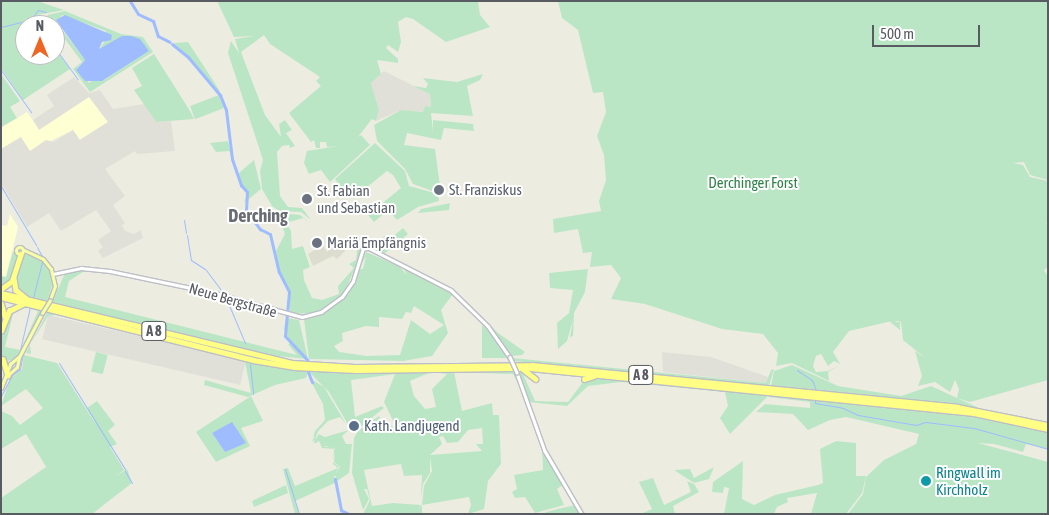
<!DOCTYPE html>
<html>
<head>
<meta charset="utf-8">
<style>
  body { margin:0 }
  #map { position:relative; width:1049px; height:515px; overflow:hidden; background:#ecede0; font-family:"Asap Condensed",sans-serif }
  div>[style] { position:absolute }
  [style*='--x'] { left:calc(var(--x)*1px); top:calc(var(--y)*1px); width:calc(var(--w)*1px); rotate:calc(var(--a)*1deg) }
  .commercial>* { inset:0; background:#feffd3 }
  .industrial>* { inset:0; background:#e0e0d8; transform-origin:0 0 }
  .education>* { inset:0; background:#ddddcf }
  .green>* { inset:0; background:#bbe6c6; transform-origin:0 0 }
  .water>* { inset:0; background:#9ebcff }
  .stream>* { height:1px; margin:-0.5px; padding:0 0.5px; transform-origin:0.5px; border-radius:0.5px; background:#9ebcff }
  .river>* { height:3px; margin:-1.5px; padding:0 1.5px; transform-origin:1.5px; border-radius:1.5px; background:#9ebcff }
  .roads { filter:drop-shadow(1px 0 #bdbec7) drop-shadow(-1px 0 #bdbec7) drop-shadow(0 1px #bdbec7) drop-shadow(0 -1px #bdbec7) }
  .secondary>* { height:2.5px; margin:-1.25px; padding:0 1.25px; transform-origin:1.25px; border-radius:1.25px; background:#fff }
  .primary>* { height:3px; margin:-1.5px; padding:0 1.5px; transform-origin:1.5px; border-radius:1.5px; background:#f7ffa3 }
  .primary>.ring { margin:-1.5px; padding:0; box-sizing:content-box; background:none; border:3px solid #f7ffa3; border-radius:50% }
  .highway>* { height:4.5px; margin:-2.25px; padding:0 2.25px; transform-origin:2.25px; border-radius:2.25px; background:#fffe85 }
  .bridges { filter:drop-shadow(1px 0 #bdbec7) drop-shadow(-1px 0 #bdbec7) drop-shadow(0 1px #bdbec7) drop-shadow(0 -1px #bdbec7) }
  .secondary-bridge>* { height:2.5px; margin:-1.25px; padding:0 1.25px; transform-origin:1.25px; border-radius:1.25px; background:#fff }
  .primary-bridge>* { height:3px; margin:-1.5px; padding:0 1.5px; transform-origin:1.5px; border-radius:1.5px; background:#f7ffa3 }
  .dots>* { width:14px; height:14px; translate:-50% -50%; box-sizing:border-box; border:2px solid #fff; border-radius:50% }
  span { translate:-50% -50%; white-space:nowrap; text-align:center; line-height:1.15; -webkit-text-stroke:4px #fff; paint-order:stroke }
  .shield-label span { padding:1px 4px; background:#fff; border:1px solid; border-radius:4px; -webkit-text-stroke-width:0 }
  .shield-label { font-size:14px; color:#595b62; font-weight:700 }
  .park-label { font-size:15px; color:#308248 }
  .worship-label { font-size:15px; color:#5b616d }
  .left { translate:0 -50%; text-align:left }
  .street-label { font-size:15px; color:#595b62 }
  .service-label { font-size:15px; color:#4e5e75 }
  .culture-label { font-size:15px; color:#0d838f }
  .quarter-label { font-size:18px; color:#6a6c74; font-weight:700 }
  .frame { position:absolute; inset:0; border:2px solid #595b62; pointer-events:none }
  .north { position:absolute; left:15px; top:15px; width:50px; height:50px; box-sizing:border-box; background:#fff; border:1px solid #bdbdc0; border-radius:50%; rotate:0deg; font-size:14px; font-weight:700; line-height:20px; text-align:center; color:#595b62 }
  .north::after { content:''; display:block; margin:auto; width:18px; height:22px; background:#ef6624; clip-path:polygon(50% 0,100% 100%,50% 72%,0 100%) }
  .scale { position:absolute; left:872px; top:25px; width:108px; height:22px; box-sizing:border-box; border:2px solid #595b62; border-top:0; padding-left:6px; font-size:15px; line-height:18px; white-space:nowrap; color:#595b62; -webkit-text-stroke:4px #fff; paint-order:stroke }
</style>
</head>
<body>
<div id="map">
  <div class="commercial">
    <i style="clip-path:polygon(89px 97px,108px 122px,79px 140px,73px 130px,1px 165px,21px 137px,1px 149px,1px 128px,27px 112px,39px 129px)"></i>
    <i style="clip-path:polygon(10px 214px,18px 227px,6px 277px,1px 276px,1px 225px,7px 226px)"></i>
  </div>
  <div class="industrial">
    <i style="clip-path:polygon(384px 71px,430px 94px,431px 107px,424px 112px,401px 110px,376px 121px,379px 110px,371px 83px)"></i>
    <i style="clip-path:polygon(74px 77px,89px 93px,100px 90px,113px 109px,144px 104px,156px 122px,171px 121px,175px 151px,137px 154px,135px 151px,105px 169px,125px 196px,113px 205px,125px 223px,122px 225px,125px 231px,134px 234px,141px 230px,143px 238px,103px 258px,98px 251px,103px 247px,98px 240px,111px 231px,96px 210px,61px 231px,49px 213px,27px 227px,1px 183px,1px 149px,21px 137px,30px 151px,46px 140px,53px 142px,73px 130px,80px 140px,108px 122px,89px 97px,39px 130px,33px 120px,54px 106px,47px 95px)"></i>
    <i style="left:48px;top:315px;width:203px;height:25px;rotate:13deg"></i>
    <i style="clip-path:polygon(662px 352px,711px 357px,768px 377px,766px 383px,663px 372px)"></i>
  </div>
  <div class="education">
    <i style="clip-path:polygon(338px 242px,346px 250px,337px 259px,333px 256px,313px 266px,308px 254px,323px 245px,327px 252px)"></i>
  </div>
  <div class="green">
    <i style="clip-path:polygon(1px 1px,37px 1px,64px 10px,37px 15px,34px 19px,38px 25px,25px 25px,25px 55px,55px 55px,55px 49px,70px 69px,23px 100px,1px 68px)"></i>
    <i style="clip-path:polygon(217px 1px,478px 1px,480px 15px,490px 27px,446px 42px,413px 19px,406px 17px,398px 22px,401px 42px,398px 52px,388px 45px,386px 48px,398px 59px,398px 63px,377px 60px,381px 74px,371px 83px,379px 110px,376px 121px,372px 119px,358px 137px,361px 135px,370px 145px,330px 182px,321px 170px,309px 174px,304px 163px,307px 151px,338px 146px,327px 147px,326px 142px,320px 142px,320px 148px,316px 148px,314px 140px,311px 142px,289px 113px,321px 86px,316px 81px,320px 77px,270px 44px,264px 35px,241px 52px,265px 115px,281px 137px,279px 124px,285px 120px,292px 130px,286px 133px,295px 146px,290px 148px,289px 145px,282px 146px,277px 152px,280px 196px,288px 207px,302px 208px,311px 220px,301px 212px,279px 211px,272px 206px,262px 189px,260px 171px,263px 160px,228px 53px,231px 41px,239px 53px,235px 39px,254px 36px,234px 37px)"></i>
    <i style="clip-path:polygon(558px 1px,1048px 1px,1048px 180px,1030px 175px,1024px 162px,1013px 163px,1023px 165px,1030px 177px,1048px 181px,1048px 221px,1045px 224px,1048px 222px,1048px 267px,1044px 270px,1048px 277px,1048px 380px,970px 402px,957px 398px,959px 389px,955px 380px,950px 392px,935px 382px,918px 386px,922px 376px,915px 351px,924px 357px,903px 340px,901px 322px,898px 321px,894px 322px,900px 322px,900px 330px,890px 322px,892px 321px,849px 331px,833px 352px,840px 364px,834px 361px,828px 366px,821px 354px,816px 356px,813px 366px,816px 372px,828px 371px,840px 365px,828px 372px,829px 381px,792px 363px,776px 366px,778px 353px,763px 334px,722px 329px,645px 304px,611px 299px,621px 278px,611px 265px,590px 267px,592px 252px,583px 253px,578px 229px,554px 233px,553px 219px,601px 211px,599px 201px,606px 180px,604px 155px,597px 136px,606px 112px,603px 92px,593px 93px,578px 30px,562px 18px)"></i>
    <i style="clip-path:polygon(evenodd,65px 11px,121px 34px,143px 37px,153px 52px,90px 92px,73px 69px,82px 62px,47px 15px,65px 11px,62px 15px,106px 31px,105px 41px,99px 49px,122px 38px,149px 51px,104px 80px,94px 79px,89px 83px,77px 68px,85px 60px,57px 23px,62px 15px)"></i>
    <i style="clip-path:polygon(188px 42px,218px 88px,221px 94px,174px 43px)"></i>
    <i style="clip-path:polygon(154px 54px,190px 111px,194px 119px,156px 122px,134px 90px,142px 86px,132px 68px)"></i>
    <i style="clip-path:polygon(1px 74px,20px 101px,10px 107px,17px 118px,1px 127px)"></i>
    <i style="clip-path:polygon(483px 74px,480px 80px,467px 86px,473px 116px,431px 113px,433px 131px,433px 120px,473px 124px,474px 131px,444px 128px,441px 140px,407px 133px,404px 145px,435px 149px,441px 194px,413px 184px,405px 169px,377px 141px,374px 125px,401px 110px,423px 112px,425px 106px,431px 107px,430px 94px,413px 86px,426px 88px,428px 84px,423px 78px,457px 82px)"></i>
    <i style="left:219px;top:95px;width:14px;height:31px;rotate:69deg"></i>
    <i style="clip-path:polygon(228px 141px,231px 154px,229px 151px,216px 152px,210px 143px)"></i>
    <i style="clip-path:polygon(375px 143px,405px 171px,409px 186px,438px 194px,439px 201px,418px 207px,397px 220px,388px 210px,374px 222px,368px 215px,401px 188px,393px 175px,387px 171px,356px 196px,348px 186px,343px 190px,335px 179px)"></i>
    <i style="clip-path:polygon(254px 160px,261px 189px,244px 203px,248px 191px,242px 187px,239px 173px)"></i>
    <i style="clip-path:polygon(450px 203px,449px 210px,418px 213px,421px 209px)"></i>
    <i style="clip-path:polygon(280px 213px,300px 215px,309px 222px,303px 218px,286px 223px,291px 231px,292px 249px,303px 246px,310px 267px,303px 270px,304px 280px,312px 298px,322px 300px,339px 294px,338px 286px,354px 268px,349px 264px,356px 260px,358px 244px,362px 246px,363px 250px,345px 291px,335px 302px,315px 313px,290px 314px,289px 291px,279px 272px,276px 251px,285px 234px,279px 218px,275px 216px)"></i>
    <i style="clip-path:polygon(403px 228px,408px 234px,384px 254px,377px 250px,384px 236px,390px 239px)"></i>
    <i style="clip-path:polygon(13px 251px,17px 256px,13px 277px,1px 288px,1px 276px,6px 277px)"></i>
    <i style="clip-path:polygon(evenodd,366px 252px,399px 266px,407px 275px,404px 269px,453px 294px,441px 310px,448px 333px,432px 356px,403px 361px,309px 359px,304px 319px,340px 302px,359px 269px,363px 269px,366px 256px,359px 268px,366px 252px,414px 306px,444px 325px,430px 334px,411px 320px,400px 355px,367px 356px,339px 352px,334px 346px,343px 341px,342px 333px,366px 326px,379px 327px,379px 317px,402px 319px,406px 312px,411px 313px,414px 306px)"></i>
    <i style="clip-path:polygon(28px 254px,39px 258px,49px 268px,53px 282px,47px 302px,28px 298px,17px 291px,15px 278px,21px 256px)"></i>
    <i style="clip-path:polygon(588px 269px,585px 292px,574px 313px,573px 336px,570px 337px,573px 320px,567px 341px,558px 349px,557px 323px,569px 313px,573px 290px,550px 288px,549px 273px)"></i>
    <i style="clip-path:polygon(86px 270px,69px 281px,65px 297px,297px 355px,288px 344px,291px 343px,284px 329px,286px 318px,299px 320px,308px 359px,255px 354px,52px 303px,65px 273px)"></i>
    <i style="clip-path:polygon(evenodd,21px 305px,43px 310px,16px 358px,8px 361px,1px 355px,1px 335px,8px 312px,21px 305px,27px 308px,38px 311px,21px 350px,5px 347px,14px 310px,27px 308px)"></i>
    <i style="clip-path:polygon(473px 309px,498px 333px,525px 352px,522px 355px,510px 356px)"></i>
    <i style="clip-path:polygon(evenodd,48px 311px,292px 368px,348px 372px,514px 369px,521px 389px,513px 374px,454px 372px,462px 411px,492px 403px,493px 415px,499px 415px,501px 464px,488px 481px,484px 509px,468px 514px,471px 505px,469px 497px,422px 505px,424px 486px,432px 471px,430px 458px,430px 473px,423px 484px,421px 498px,422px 475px,404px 476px,401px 464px,364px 470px,372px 506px,393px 503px,421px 505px,418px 510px,422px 505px,422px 514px,363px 514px,370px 500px,367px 489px,364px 489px,369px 499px,363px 510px,352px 473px,354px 438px,358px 431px,379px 416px,383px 425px,396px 427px,384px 402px,395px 374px,351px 380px,355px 417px,382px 406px,384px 408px,353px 433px,329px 392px,308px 371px,306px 378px,275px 385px,248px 397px,204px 385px,205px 380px,251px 393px,245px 362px,56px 315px,48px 316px,30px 345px,31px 354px,26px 353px,48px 311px,431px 372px,447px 374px,432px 389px,436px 407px,425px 409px,414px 396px,410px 381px,431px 372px,48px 311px,482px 428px,483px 444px,476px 444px,482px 451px,430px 455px,442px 444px,439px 437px,443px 436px,447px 443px,458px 442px,468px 430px,482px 428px)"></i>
    <i style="clip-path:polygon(482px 325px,492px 334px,507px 358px,482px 358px)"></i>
    <i style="left:96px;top:352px;width:12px;height:20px;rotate:14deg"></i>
    <i style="clip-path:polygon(24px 355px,57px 363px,97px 426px,87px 408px,97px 401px,115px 425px,108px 431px,117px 444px,110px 447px,124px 470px,115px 477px,127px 469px,132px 483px,92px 514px,1px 513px,1px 498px,46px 467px,51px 475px,26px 434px,1px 449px,1px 411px,12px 416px,20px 425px,43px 408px,26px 389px,1px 406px,10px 379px,22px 369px)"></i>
    <i style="clip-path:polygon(512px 358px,766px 383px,771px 370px,774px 369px,769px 386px,514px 361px)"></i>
    <i style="clip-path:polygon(792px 365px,838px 386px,901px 396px,931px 386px,979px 408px,817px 390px,815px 386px,815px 390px,771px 386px,774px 371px)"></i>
    <i style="clip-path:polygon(517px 369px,531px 374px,523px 374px,535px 401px,568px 402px,583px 382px,594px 377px,768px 396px,730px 434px,720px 418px,728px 406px,725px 392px,621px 382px,588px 386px,567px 406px,528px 402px)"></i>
    <i style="clip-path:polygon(309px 378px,324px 387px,346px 424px,340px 417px,328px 421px,318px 431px,315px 440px,319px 434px,325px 437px,349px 430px,342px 436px,346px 444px,352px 444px,349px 473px,337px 481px,335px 475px,340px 467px,334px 462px,335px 448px,325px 446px,324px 438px,325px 447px,333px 447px,335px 450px,333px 462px,339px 467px,334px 477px,337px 482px,295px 501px,299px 514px,295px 514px,283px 469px,288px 468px,295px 486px,338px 468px,333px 464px,334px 449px,322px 448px,319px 441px,316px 443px,314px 443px,312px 440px,312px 439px,314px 442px,315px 441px,313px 440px,315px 435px,313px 437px,315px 431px,325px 420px,323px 404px)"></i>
    <i style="clip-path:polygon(770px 394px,980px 416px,1048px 431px,1048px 449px,1026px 444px,1023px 452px,994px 444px,978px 443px,1048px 462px,1048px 514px,848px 514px,863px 494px,866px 477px,884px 460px,916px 444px,919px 434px,846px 417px,830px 420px,808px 430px,793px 414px,756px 412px,765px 404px,810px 408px,810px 402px,769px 397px)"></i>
    <i style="clip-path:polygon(evenodd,251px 396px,263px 421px,241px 428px,250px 446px,216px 462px,196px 432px,251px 396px,233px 424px,234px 428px,225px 452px,212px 433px,233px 424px)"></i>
    <i style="clip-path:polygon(836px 441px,856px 443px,856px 476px,866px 476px,862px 493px,846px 514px,811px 514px,817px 493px,787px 498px,788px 502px,777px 507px,774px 514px,724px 514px,729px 488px,724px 487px,723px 493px,712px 492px,713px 482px,743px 461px,742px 499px,754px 505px,775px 495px,818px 485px,823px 483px,820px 449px)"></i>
    <i style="clip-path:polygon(542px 448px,564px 484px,557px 489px,564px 505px,535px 513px,525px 497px,515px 498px,512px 492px,517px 489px,514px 475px,543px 470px)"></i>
    <i style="clip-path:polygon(714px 467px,709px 479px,694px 483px,674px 470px,690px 469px,694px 478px)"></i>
    <i style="clip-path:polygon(653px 478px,664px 505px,691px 492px,687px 481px,694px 484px,699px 492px,673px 506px,675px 514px,641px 514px,652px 509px,639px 482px)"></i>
    <i style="clip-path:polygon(286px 485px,288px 493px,254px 507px,252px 501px)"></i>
    <i style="clip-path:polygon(575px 505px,580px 514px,541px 514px,550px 511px)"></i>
  </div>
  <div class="water">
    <i style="clip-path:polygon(65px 15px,112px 35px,111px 40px,102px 42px,99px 49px,122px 36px,131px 36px,140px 39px,149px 51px,102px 81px,85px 81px,76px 70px,85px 60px,56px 20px)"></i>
    <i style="clip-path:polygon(232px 422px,246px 443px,225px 452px,212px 433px)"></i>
  </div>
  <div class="stream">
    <i style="--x:32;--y:18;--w:10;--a:-53"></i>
    <i style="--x:38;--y:10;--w:8;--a:14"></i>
    <i style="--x:1;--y:27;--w:32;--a:-14"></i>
    <i style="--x:32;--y:19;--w:8;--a:50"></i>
    <i style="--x:55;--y:48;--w:39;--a:54"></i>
    <i style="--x:1;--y:70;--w:52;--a:54.5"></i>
    <i style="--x:1;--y:186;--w:69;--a:59.3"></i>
    <i style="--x:184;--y:220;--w:13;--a:81"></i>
    <i style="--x:187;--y:235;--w:25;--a:81"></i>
    <i style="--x:191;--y:260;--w:17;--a:33"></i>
    <i style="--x:37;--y:247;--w:10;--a:61"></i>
    <i style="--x:206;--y:270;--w:30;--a:53"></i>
    <i style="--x:33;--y:298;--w:38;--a:-76"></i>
    <i style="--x:226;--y:298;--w:49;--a:67.1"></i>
    <i style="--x:20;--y:350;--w:44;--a:-76.9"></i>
    <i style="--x:59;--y:363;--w:125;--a:58.1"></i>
    <i style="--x:250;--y:364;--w:30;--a:84"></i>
    <i style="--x:797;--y:370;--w:18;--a:34"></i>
    <i style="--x:812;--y:380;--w:11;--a:68"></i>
    <i style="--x:1;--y:396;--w:24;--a:-62"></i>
    <i style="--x:12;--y:375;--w:10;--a:-37"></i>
    <i style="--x:20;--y:369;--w:16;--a:-79"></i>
    <i style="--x:815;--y:400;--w:3;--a:90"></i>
    <i style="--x:815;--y:403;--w:28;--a:10"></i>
    <i style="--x:843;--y:408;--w:17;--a:25"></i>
    <i style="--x:858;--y:415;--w:59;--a:9.8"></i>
    <i style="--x:916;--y:425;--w:10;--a:-17"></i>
    <i style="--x:926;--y:422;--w:48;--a:7.1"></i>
    <i style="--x:974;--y:428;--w:77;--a:15.8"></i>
    <i style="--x:285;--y:469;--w:47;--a:72.7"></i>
    <i style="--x:125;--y:471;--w:14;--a:60"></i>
  </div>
  <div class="river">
    <i style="--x:130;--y:1;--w:15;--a:58"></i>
    <i style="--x:138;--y:14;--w:17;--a:25"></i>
    <i style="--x:153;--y:21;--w:16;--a:72"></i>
    <i style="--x:158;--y:36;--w:13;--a:27"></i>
    <i style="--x:172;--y:44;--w:21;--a:39"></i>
    <i style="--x:188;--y:57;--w:50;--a:49.9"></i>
    <i style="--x:220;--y:95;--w:16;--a:68"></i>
    <i style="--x:226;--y:110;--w:49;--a:83"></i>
    <i style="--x:232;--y:159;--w:28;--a:71"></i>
    <i style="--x:241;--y:185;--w:9;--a:49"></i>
    <i style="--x:247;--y:192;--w:18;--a:93"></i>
    <i style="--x:246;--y:210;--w:24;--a:54"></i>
    <i style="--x:260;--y:229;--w:11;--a:27"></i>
    <i style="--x:270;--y:234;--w:39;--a:77"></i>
    <i style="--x:279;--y:272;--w:22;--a:63"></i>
    <i style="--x:289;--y:292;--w:44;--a:95.2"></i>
    <i style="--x:285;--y:336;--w:33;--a:47"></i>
    <i style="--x:308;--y:372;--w:11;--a:68"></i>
    <i style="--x:335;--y:479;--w:32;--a:79"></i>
    <i style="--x:341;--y:510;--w:9;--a:27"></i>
  </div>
  <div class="roads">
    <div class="secondary">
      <i style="--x:369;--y:248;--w:92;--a:27.1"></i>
      <i style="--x:451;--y:290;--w:52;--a:44.2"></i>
      <i style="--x:488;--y:326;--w:38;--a:55"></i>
      <i style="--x:53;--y:274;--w:29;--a:-12"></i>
      <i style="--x:81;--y:268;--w:29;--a:6"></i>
      <i style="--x:110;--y:271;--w:107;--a:11.8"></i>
      <i style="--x:215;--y:293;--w:90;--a:15.4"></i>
      <i style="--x:302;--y:317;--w:20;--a:-15"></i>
      <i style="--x:321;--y:312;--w:26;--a:-36"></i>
      <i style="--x:342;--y:297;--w:19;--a:-55"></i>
      <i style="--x:353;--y:281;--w:38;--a:-73"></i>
      <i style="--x:364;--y:245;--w:3;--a:-18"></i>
      <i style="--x:367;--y:244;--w:4;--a:63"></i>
      <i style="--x:369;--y:248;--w:4;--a:166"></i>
      <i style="--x:517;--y:373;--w:83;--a:70.3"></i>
      <i style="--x:545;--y:451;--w:73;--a:59.6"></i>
    </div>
    <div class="primary">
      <i class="ring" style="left:16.5px;top:247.5px;width:4px;height:4px"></i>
      <i style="--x:24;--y:250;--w:21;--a:25"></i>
      <i style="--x:43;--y:259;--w:13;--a:51"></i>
      <i style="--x:51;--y:269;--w:17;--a:77"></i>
      <i style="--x:55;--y:286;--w:15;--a:110"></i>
      <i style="--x:8;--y:375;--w:12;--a:-42"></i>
      <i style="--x:17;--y:367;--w:10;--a:-79"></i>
      <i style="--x:19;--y:357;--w:50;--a:-62.4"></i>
      <i style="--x:1;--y:388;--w:26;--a:-69"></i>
      <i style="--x:10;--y:364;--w:11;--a:-41"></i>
    </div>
    <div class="highway">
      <i style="--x:14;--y:278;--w:12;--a:81"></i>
      <i style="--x:16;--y:290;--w:13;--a:39"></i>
      <i style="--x:1;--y:289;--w:14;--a:-36"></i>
      <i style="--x:12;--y:281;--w:28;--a:-72"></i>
      <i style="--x:1;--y:293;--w:299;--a:13.5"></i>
      <i style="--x:292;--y:363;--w:62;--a:3.7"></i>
      <i style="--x:354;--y:367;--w:178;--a:-0.6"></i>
      <i style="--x:532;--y:365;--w:427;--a:5.6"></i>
      <i style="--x:957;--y:407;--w:93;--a:11.2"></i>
      <i style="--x:1;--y:297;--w:260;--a:14"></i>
      <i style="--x:253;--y:360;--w:42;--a:9.7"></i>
      <i style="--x:294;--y:367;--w:62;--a:2.8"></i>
      <i style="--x:356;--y:370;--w:174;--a:-0.7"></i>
      <i style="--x:530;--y:368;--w:446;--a:5.8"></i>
      <i style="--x:974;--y:413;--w:76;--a:12.2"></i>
      <i style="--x:1;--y:303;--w:14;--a:73"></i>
      <i style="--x:1;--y:331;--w:22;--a:-68"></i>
      <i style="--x:9;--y:311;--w:16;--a:-27"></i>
      <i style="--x:3;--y:359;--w:17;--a:73"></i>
      <i style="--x:523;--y:369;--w:16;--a:38"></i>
      <i style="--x:584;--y:379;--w:10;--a:-17"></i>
    </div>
  </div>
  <div class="bridges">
    <div class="secondary-bridge">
      <i style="--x:510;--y:357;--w:17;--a:66"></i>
    </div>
    <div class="primary-bridge">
      <i style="--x:42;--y:313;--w:15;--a:-58"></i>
    </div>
  </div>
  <div class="dots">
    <i style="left:439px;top:190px;background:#6b7280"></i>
    <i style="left:307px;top:199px;background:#6b7280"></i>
    <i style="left:317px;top:243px;background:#6b7280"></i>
    <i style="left:354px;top:426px;background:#5c6f8a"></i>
    <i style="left:926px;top:481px;background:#0f9aa8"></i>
  </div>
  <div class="shield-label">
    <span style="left:154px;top:331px">A 8</span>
    <span style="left:641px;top:375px">A 8</span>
  </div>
  <div class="park-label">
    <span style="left:753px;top:183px">Derchinger Forst</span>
  </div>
  <div class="worship-label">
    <span class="left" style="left:317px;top:199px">St. Fabian<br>und Sebastian</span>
    <span class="left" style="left:449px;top:190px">St. Franziskus</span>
    <span class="left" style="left:327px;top:243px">Mariä Empfängnis</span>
  </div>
  <div class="street-label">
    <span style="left:233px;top:300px;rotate:16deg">Neue Bergstraße</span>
  </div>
  <div class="service-label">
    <span class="left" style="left:364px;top:426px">Kath. Landjugend</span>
  </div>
  <div class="culture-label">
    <span class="left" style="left:936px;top:481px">Ringwall im<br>Kirchholz</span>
  </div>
  <div class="quarter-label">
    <span style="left:258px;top:216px">Derching</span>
  </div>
  <div class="frame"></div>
  <div class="north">N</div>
  <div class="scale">500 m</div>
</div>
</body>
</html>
